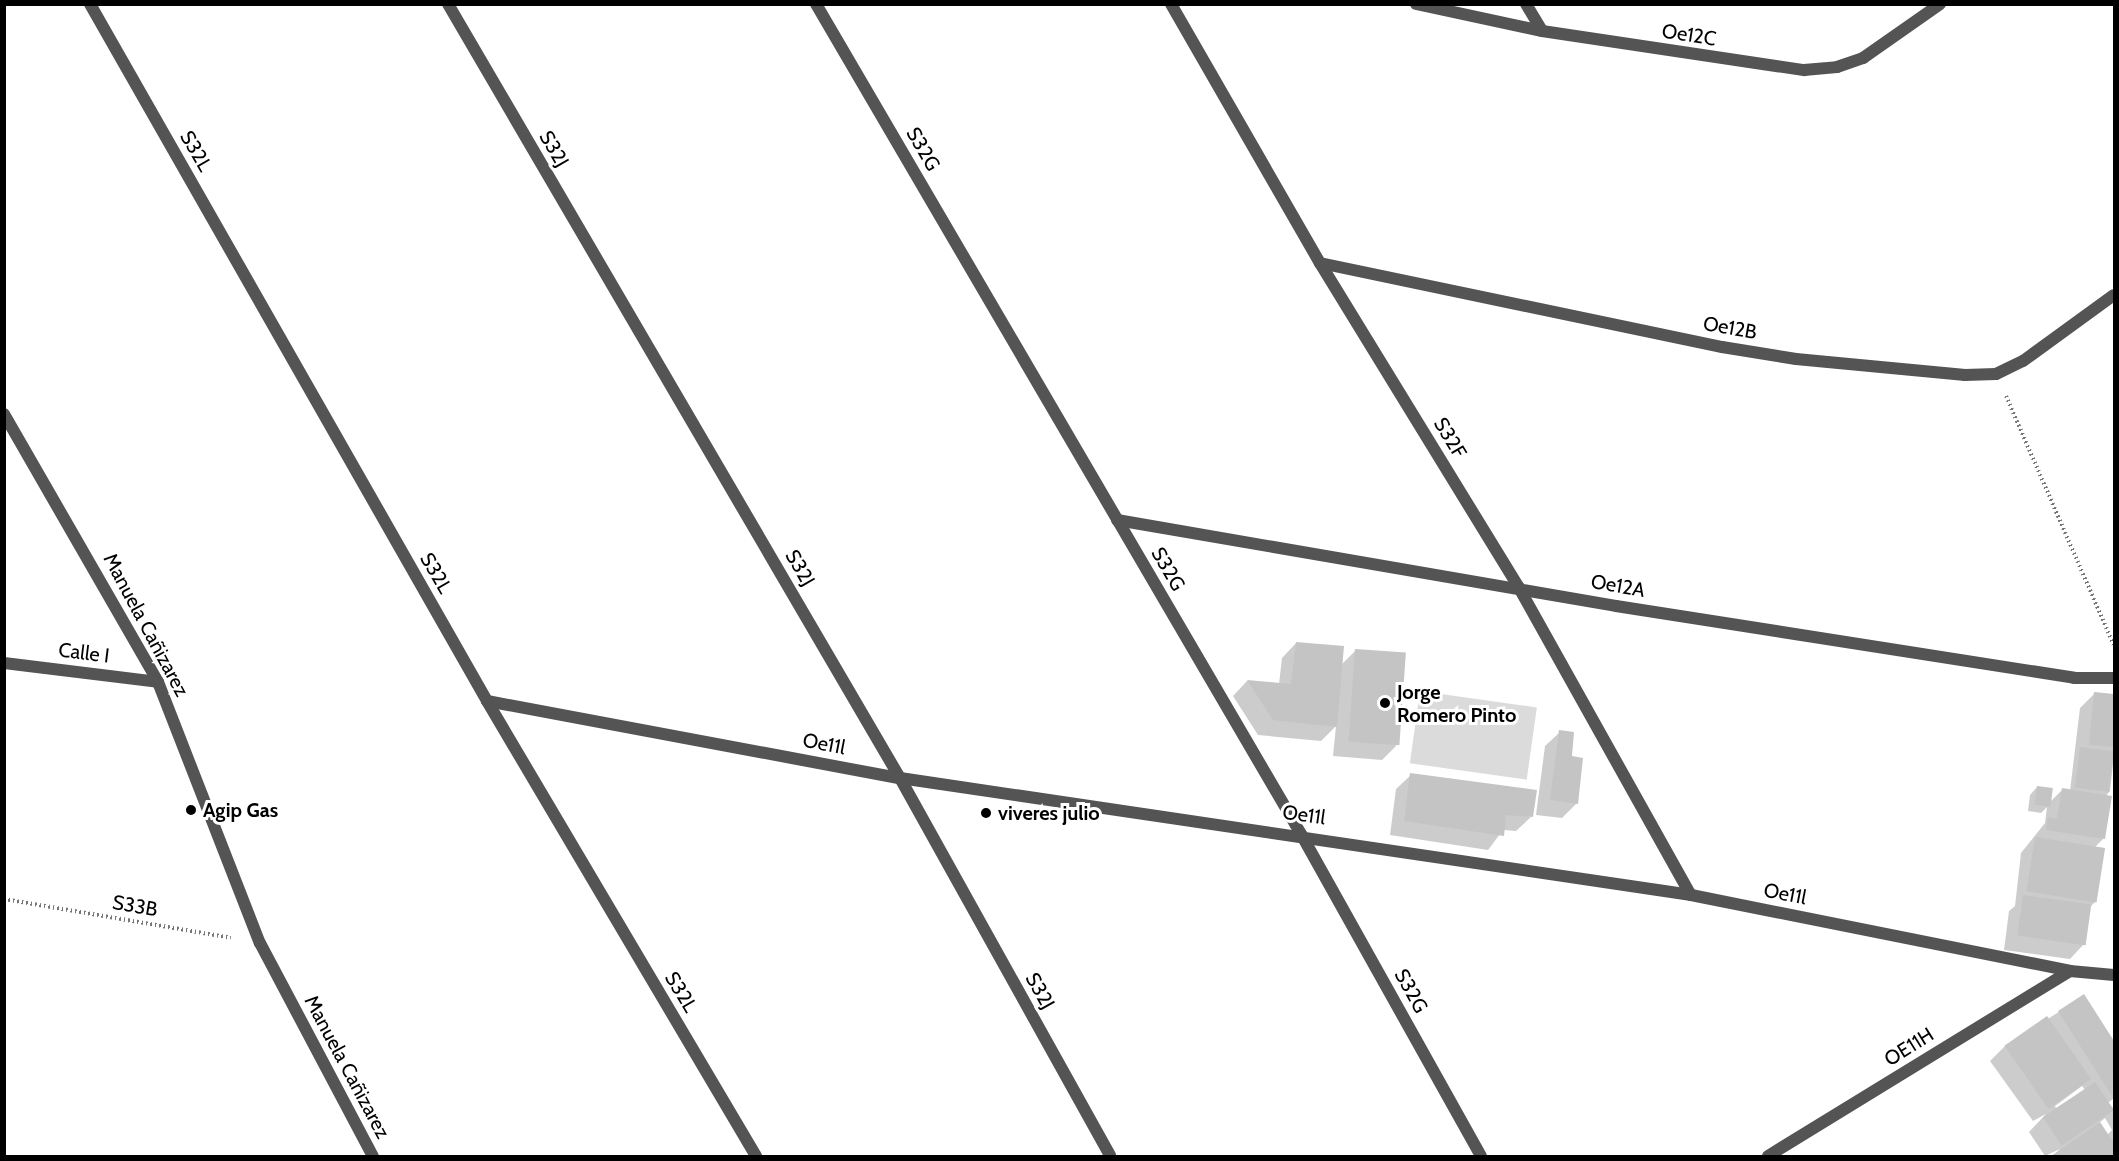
<!DOCTYPE html>
<html>
<head>
<meta charset="utf-8">
<style>
  body { margin:0 }
  #map { position:relative; width:2119px; height:1161px; overflow:hidden; background:#fff; font-family:Cabin,sans-serif }
  div>[style] { position:absolute }
  [style*='--x'] { left:calc(var(--x)*1px); top:calc(var(--y)*1px); width:calc(var(--w)*1px); rotate:calc(var(--a)*1deg) }
  .green>* { inset:0; background:#dbdbdb; transform-origin:0 0 }
  .shadow>* { inset:0; background:#0003 }
  .building>* { inset:0; background:#c4c4c4; transform-origin:0 0 }
  .path>* { height:4px; margin-top:-2px; transform-origin:0; background:repeating-linear-gradient(90deg,#767676 0 1.5px,transparent 0 4.5px) }
  .minor>* { height:12px; margin:-6px; padding:0 6px; transform-origin:6px; border-radius:6px; background:#545454 }
  .dots>* { width:16px; height:16px; translate:-50% -50%; box-sizing:border-box; border:3px solid #fff; border-radius:50% }
  span { translate:-50% -50%; white-space:nowrap; text-align:center; line-height:1.15; -webkit-text-stroke:6px #fff; paint-order:stroke }
  .street-label { font-size:20px; color:#000 }
  .poi-label { font-size:20px; color:#000; font-weight:700 }
  .left { translate:0 -50%; text-align:left }
  .frame { position:absolute; inset:0; border:6px solid #000; pointer-events:none }
</style>
</head>
<body>
<div id="map">
  <div class="green">
    <i style="left:1420px;top:691px;width:118px;height:73px;rotate:8deg"></i>
  </div>
  <div class="shadow">
    <i style="clip-path:polygon(1296px 643px,1341px 665px,1356px 650px,1396px 746px,1382px 760px,1333px 756px,1336px 726px,1321px 741px,1258px 735px,1233px 696px,1247px 681px,1279px 684px,1282px 658px)"></i>
    <i style="clip-path:polygon(2095px 693px,2114px 695px,2114px 755px,2110px 791px,2105px 797px,2103px 839px,2094px 848px,2095px 902px,2089px 908px,2084px 944px,2070px 959px,2004px 950px,2009px 911px,2015px 906px,2021px 853px,2045px 823px,2047px 807px,2041px 813px,2028px 811px,2030px 795px,2037px 787px,2049px 803px,2062px 790px,2070px 791px,2080px 708px)"></i>
    <i style="clip-path:polygon(1560px 732px,1570px 757px,1577px 803px,1562px 818px,1536px 815px,1545px 746px)"></i>
    <i style="clip-path:polygon(1411px 775px,1531px 817px,1516px 831px,1503px 830px,1488px 850px,1390px 835px,1396px 789px)"></i>
    <i style="clip-path:polygon(evenodd,2084px 996px,2114px 1044px,2114px 1098px,2108px 1103px,2114px 1109px,2114px 1156px,2053px 1156px,2060px 1149px,2045px 1156px,2029px 1132px,2046px 1114px,2033px 1121px,1990px 1061px,2005px 1046px,2084px 996px,2082px 1086px,2085px 1090px,2056px 1108px,2055px 1106px,2082px 1086px,2084px 996px,2105px 1118px,2112px 1130px,2107px 1135px,2099px 1123px,2105px 1118px)"></i>
  </div>
  <div class="building">
    <i style="clip-path:polygon(1296px 642px,1344px 646px,1337px 727px,1273px 720px,1247px 680px,1291px 684px)"></i>
    <i style="left:1355px;top:649px;width:51px;height:93px;rotate:4deg"></i>
    <i style="clip-path:polygon(2094px 692px,2114px 694px,2114px 747px,2089px 745px)"></i>
    <i style="clip-path:polygon(1559px 730px,1574px 732px,1572px 756px,1583px 758px,1578px 804px,1550px 800px)"></i>
    <i style="left:2080px;top:747px;width:34px;height:41px;rotate:7deg"></i>
    <i style="clip-path:polygon(1410px 773px,1537px 790px,1533px 817px,1506px 815px,1504px 836px,1404px 821px)"></i>
    <i style="left:2037px;top:786px;width:16px;height:19px;rotate:7deg"></i>
    <i style="clip-path:polygon(2062px 788px,2112px 796px,2105px 839px,2046px 830px,2048px 817px,2057px 819px)"></i>
    <i style="left:2035px;top:837px;width:71px;height:55px;rotate:9deg"></i>
    <i style="left:2023px;top:895px;width:69px;height:41px;rotate:8deg"></i>
    <i style="clip-path:polygon(2084px 994px,2114px 1041px,2112px 1096px,2058px 1011px)"></i>
    <i style="left:2047px;top:1016px;width:77px;height:52px;rotate:55deg"></i>
    <i style="left:2095px;top:1082px;width:34px;height:63px;rotate:56deg"></i>
    <i style="clip-path:polygon(2100px 1122px,2114px 1143px,2114px 1156px,2051px 1156px)"></i>
  </div>
  <div class="path">
    <i style="--x:2006;--y:396;--w:271;--a:66.6"></i>
    <i style="--x:4;--y:899;--w:230;--a:9.7"></i>
  </div>
  <div class="minor">
    <i style="--x:90;--y:4;--w:802;--a:60.33"></i>
    <i style="--x:487;--y:701;--w:529;--a:59.41"></i>
    <i style="--x:448;--y:4;--w:896;--a:59.72"></i>
    <i style="--x:900;--y:778;--w:432;--a:60.9"></i>
    <i style="--x:816;--y:4;--w:961;--a:59.7"></i>
    <i style="--x:1301;--y:834;--w:369;--a:60.8"></i>
    <i style="--x:1171;--y:4;--w:299;--a:60.1"></i>
    <i style="--x:1320;--y:263;--w:379;--a:58.5"></i>
    <i style="--x:1518;--y:586;--w:354;--a:60.8"></i>
    <i style="--x:1416;--y:4;--w:129;--a:12.1"></i>
    <i style="--x:1542;--y:31;--w:265;--a:8.5"></i>
    <i style="--x:1804;--y:70;--w:33;--a:-5"></i>
    <i style="--x:1837;--y:67;--w:28;--a:-19"></i>
    <i style="--x:1863;--y:58;--w:94;--a:-35"></i>
    <i style="--x:1526;--y:4;--w:31;--a:59"></i>
    <i style="--x:1320;--y:263;--w:411;--a:11.8"></i>
    <i style="--x:1722;--y:347;--w:75;--a:9.2"></i>
    <i style="--x:1796;--y:359;--w:170;--a:5.4"></i>
    <i style="--x:1965;--y:375;--w:31;--a:-2"></i>
    <i style="--x:1996;--y:374;--w:30;--a:-26"></i>
    <i style="--x:2023;--y:361;--w:112;--a:-36"></i>
    <i style="--x:4;--y:414;--w:309;--a:60.1"></i>
    <i style="--x:158;--y:682;--w:280;--a:68.7"></i>
    <i style="--x:260;--y:943;--w:241;--a:62.1"></i>
    <i style="--x:1117;--y:520;--w:506;--a:9.78"></i>
    <i style="--x:1616;--y:606;--w:464;--a:8.9"></i>
    <i style="--x:2074;--y:678;--w:40;--a:0"></i>
    <i style="--x:4;--y:663;--w:155;--a:7"></i>
    <i style="--x:487;--y:701;--w:420;--a:10.6"></i>
    <i style="--x:900;--y:778;--w:800;--a:8.41"></i>
    <i style="--x:1691;--y:895;--w:387;--a:11.3"></i>
    <i style="--x:2070;--y:971;--w:44;--a:5.2"></i>
    <i style="--x:1768;--y:1156;--w:354;--a:-31.5"></i>
  </div>
  <div class="dots">
    <i style="left:1385px;top:703px;background:#000"></i>
    <i style="left:191px;top:810px;background:#000"></i>
    <i style="left:986px;top:813px;background:#000"></i>
  </div>
  <div class="street-label">
    <span style="left:1689px;top:35px;rotate:9deg">Oe12C</span>
    <span style="left:554px;top:149px;rotate:60deg">S32J</span>
    <span style="left:923px;top:149px;rotate:60deg">S32G</span>
    <span style="left:196px;top:151px;rotate:60deg">S32L</span>
    <span style="left:1730px;top:328px;rotate:10deg">Oe12B</span>
    <span style="left:1450px;top:438px;rotate:59deg">S32F</span>
    <span style="left:800px;top:568px;rotate:60deg">S32J</span>
    <span style="left:1168px;top:569px;rotate:60deg">S32G</span>
    <span style="left:436px;top:573px;rotate:60deg">S32L</span>
    <span style="left:1618px;top:586px;rotate:10deg">Oe12A</span>
    <span style="left:146px;top:625px;rotate:62deg">Manuela Cañizarez</span>
    <span style="left:84px;top:653px;rotate:7deg">Calle I</span>
    <span style="left:824px;top:744px;rotate:11deg">Oe11l</span>
    <span style="left:1304px;top:815px;rotate:8deg">Oe11l</span>
    <span style="left:1785px;top:894px;rotate:11deg">Oe11l</span>
    <span style="left:135px;top:906px;rotate:10deg">S33B</span>
    <span style="left:1040px;top:991px;rotate:61deg">S32J</span>
    <span style="left:1411px;top:991px;rotate:61deg">S32G</span>
    <span style="left:681px;top:992px;rotate:59deg">S32L</span>
    <span style="left:1909px;top:1047px;rotate:-32deg">OE11H</span>
    <span style="left:347px;top:1067px;rotate:62deg">Manuela Cañizarez</span>
  </div>
  <div class="poi-label">
    <span class="left" style="left:1397px;top:704px">Jorge<br>Romero Pinto</span>
    <span class="left" style="left:203px;top:810px">Agip Gas</span>
    <span class="left" style="left:998px;top:813px">viveres julio</span>
  </div>
  <div class="frame"></div>
</div>
</body>
</html>
